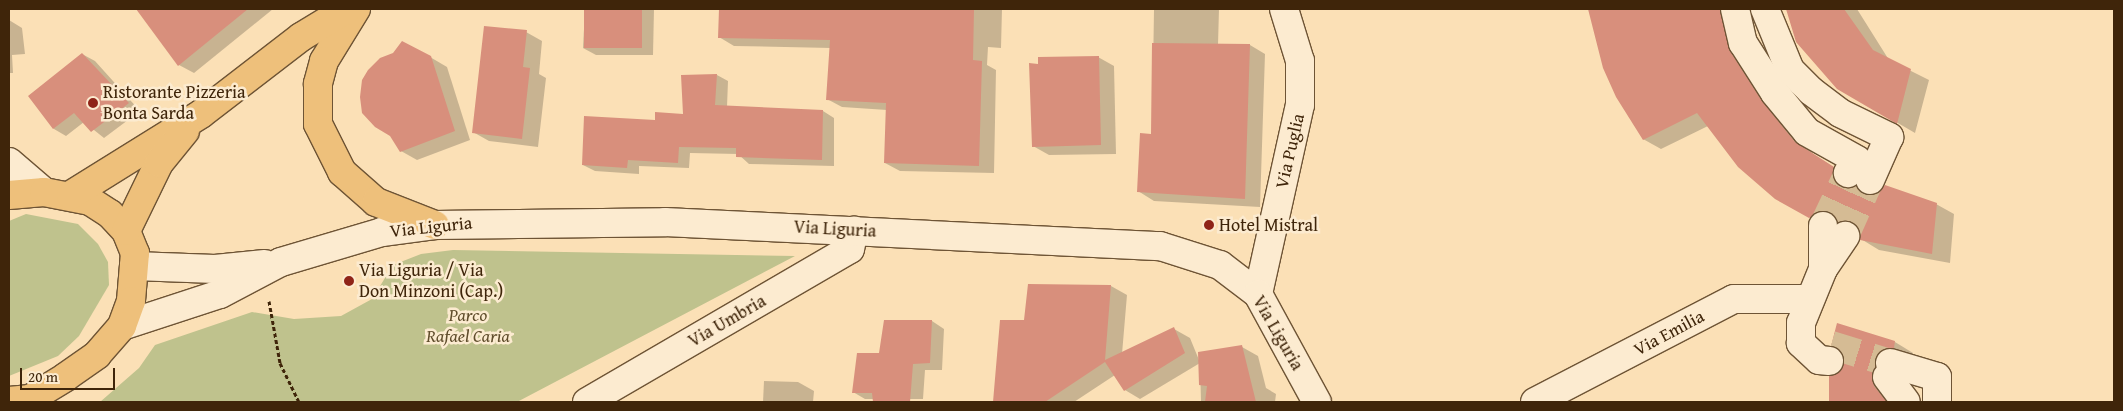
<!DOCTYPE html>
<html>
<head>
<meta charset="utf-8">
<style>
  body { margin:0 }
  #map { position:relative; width:2123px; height:411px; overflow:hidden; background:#fbe0b6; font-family:"Gentium Book Plus",serif }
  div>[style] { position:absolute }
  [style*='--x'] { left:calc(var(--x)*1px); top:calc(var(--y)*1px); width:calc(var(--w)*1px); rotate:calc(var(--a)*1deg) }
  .green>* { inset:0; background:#bfc28d }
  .shadow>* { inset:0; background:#0003 }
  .building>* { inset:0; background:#d88f7c; transform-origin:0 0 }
  .minor-tunnel>* { height:28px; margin-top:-14px; transform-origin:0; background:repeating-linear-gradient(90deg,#d5bb94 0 28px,transparent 0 42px) }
  .path>* { height:3px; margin-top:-1.5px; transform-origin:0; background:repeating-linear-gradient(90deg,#3f250a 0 4px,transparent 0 6.5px) }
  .roads { filter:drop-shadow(1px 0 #6e5435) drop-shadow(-1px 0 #6e5435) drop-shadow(0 1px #6e5435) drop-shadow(0 -1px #6e5435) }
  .minor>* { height:28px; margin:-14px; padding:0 14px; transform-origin:14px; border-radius:14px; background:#fcebd0 }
  .tertiary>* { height:28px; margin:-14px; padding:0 14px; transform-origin:14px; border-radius:14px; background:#fcebd0 }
  .primary>* { height:28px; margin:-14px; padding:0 14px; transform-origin:14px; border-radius:14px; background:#eec07b }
  .dots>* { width:14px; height:14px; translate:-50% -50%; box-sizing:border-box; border:2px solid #fcebd0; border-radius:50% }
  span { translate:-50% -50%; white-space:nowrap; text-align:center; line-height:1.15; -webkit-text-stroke:5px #fcebd0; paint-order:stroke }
  .poi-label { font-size:18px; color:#3f250a }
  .left { translate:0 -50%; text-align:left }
  .street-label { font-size:18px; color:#3f250a }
  .park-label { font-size:18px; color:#5f4c2b; font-style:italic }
  .frame { position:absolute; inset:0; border:10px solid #3f250a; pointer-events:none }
  .scale { position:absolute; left:20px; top:368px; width:95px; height:22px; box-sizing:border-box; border:2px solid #3f250a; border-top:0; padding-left:6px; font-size:15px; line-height:18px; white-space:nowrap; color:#3f250a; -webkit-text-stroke:4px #fcebd0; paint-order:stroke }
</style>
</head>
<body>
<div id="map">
  <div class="green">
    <i style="clip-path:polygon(26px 214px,78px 224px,98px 244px,108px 262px,109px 285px,79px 336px,58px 356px,9px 376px,9px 221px)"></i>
    <i style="clip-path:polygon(453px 250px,795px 256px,517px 402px,100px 402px,139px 368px,155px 345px,252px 312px,294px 319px,341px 316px,372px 299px,393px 265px,421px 254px)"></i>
  </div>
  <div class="shadow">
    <i style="clip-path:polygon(137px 9px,273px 9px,194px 73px,179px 65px)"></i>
    <i style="clip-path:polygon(585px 9px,654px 9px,653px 55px,596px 55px,583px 48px)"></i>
    <i style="clip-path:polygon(720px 9px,1002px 9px,1001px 48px,988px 47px,987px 65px,996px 70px,994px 173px,900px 171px,885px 163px,887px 110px,842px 107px,827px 99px,831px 48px,734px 46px,719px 37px)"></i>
    <i style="clip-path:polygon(1154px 9px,1219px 9px,1218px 45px,1250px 45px,1265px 54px,1260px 207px,1154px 201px,1138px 191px,1152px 135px)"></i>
    <i style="clip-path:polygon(evenodd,1591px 9px,1737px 9px,1779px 113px,1813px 154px,1851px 179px,1851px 187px,1872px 197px,1936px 204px,1954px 214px,1950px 263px,1879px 250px,1861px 239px,1860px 232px,1839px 222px,1828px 228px,1776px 198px,1708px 126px,1661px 149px,1643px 139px,1592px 19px,1591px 9px,1829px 175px,1850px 187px,1845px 187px,1829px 175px)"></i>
    <i style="clip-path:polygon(1787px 9px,1857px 9px,1889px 60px,1929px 80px,1915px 133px,1838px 88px,1797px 42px)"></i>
    <i style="clip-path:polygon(9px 20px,22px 28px,25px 54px,12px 55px,13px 73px,9px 73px)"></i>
    <i style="clip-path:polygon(526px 32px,542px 41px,539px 74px,546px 78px,538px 147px,489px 141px,473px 132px)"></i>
    <i style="clip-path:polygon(82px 54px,95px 61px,140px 111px,104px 138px,84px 122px,66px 136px,54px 129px,29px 96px)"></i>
    <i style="clip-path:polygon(430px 57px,447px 67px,470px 140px,417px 160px,401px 151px)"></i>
    <i style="clip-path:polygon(1098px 57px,1114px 66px,1116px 154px,1049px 155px,1033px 146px,1039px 65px)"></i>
    <i style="clip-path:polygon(717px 75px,728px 81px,727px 107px,823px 111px,834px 118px,834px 166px,749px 164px,738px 154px,690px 153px,689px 168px,639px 166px,639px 174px,595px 171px,583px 165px,656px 121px,685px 115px)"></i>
    <i style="clip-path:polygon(1111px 286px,1127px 295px,1122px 354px,1174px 329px,1190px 338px,1199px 360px,1242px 347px,1258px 356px,1266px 388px,1276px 394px,1275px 402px,1201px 402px,1200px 363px,1140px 399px,1125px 390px,1115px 375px,1074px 402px,994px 401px,1025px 322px)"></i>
    <i style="clip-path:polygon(885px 321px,932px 321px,944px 329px,942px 370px,925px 370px,923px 399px,865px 399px,853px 392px,880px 355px)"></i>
    <i style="clip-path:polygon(1895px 342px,1913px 353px,1897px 402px,1830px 402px,1831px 377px)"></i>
    <i style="clip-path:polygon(764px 381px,798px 382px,814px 391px,813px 402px,763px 402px)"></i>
  </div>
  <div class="building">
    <i style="clip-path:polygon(136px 9px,248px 9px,178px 66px)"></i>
    <i style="left:584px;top:9px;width:58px;height:39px"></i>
    <i style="clip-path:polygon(719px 9px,974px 9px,973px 60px,982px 61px,979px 166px,884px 163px,886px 103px,826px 100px,830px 40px,718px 38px)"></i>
    <i style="clip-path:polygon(1588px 9px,1720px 9px,1730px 51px,1762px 101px,1795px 142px,1834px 167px,1834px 179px,1839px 186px,1847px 189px,1856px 186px,1863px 194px,1871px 196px,1885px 185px,1937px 203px,1932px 254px,1860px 240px,1859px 230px,1853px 223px,1838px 222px,1831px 213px,1823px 210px,1809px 218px,1775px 199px,1738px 167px,1697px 113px,1643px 140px,1616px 97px,1603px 68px)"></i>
    <i style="clip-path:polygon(1786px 9px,1844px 9px,1873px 50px,1911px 69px,1897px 124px,1837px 89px,1796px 42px)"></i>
    <i style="clip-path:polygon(484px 26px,527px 30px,523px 67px,530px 68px,522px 139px,472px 133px)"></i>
    <i style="clip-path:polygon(402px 41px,431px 56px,455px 131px,400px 152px,390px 136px,375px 127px,362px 113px,360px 97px,362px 80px,368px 70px,380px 58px,393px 53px)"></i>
    <i style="clip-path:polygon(1152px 43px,1250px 44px,1245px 199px,1137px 192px,1140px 133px,1151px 134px)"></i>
    <i style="clip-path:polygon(82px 53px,129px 103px,91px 132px,74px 113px,53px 129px,28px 96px)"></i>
    <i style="clip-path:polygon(1099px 56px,1101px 145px,1032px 147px,1029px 63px,1038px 64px,1038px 57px)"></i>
    <i style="clip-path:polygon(717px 74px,715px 105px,823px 110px,822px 160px,736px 157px,736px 148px,679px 147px,678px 163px,628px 160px,627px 168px,582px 165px,584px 116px,655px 120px,655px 112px,683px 114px,681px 75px)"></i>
    <i style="clip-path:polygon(1028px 284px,1111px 285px,1105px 360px,1174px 327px,1185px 353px,1124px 391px,1105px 362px,1045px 402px,993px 402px,1000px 320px,1024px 320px)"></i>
    <i style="clip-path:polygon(884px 320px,932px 320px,930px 363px,913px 364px,910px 402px,873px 402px,872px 393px,852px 393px,857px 353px,879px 353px)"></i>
    <i style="clip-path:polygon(1837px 323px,1895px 341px,1894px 348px,1879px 352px,1872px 371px,1874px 386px,1887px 402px,1829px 402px,1829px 376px,1841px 370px,1844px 363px,1843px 354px,1831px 346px)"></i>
    <i style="clip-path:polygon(1242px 345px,1256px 402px,1205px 402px,1207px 386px,1199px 385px,1198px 352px)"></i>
  </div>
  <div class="minor-tunnel">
    <i style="--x:1823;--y:226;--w:59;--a:-64.7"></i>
    <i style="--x:1845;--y:236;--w:61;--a:-65.9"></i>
    <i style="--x:1831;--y:345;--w:62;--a:17"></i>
  </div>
  <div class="path">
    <i style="--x:269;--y:301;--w:63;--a:79.9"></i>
    <i style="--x:280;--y:363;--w:43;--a:64"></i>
  </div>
  <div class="roads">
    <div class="minor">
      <i style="--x:1735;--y:9;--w:35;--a:77"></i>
      <i style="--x:1743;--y:43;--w:59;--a:57.4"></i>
      <i style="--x:1775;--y:93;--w:50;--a:50.6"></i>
      <i style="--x:1807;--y:132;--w:57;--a:29.2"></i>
      <i style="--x:1857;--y:160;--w:16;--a:125"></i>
      <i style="--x:1765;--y:9;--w:66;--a:67.7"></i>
      <i style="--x:1790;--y:70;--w:30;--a:45"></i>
      <i style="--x:1811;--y:91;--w:36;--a:37"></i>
      <i style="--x:1840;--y:113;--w:55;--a:26.1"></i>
      <i style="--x:1889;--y:137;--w:47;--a:113.8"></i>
      <i style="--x:9;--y:162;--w:46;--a:40.6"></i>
      <i style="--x:1823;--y:269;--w:43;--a:-90"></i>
      <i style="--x:1258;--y:294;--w:194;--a:-77.5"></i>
      <i style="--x:1300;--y:105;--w:44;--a:-90"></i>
      <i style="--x:1300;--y:61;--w:54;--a:-107.1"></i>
      <i style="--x:1829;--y:361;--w:10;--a:-174"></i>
      <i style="--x:1819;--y:360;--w:25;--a:-137"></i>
      <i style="--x:1801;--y:343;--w:20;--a:-90"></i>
      <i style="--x:1801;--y:323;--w:58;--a:-67.8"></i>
      <i style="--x:1823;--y:269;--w:40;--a:-56"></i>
      <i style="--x:1890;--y:363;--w:49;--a:16.6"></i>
      <i style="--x:1937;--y:377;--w:25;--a:90"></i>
      <i style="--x:1887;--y:377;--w:31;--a:53"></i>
      <i style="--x:587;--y:402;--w:304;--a:-30.2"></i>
      <i style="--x:850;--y:249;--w:19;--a:-78"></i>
      <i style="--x:1535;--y:402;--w:224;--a:-27.4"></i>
      <i style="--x:1734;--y:299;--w:76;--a:0"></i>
    </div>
    <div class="tertiary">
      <i style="--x:134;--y:266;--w:81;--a:2.1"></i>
      <i style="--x:215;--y:269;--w:50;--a:-5.7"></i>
      <i style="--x:122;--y:326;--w:103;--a:-18.1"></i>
      <i style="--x:220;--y:294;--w:69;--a:-27.7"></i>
      <i style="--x:281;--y:262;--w:105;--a:-16.5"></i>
      <i style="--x:382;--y:232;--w:53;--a:-7.5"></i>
      <i style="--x:435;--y:225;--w:230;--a:-0.7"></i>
      <i style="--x:665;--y:222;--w:496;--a:2.8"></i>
      <i style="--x:1160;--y:246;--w:63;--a:17.6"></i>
      <i style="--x:1220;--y:265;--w:48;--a:37.3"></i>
      <i style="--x:1258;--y:294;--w:123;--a:61.4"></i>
    </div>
    <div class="primary">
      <i style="--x:356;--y:9;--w:61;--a:121.6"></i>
      <i style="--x:324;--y:61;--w:24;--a:105"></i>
      <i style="--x:318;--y:84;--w:40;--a:90"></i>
      <i style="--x:318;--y:124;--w:54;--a:63.4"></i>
      <i style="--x:342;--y:172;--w:45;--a:41.4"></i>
      <i style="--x:376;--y:202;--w:63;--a:21.3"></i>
      <i style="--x:9;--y:195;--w:35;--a:-5"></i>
      <i style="--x:44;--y:192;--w:47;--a:11.1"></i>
      <i style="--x:90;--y:201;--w:24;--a:33"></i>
      <i style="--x:110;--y:214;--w:23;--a:47"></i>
      <i style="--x:126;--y:231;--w:24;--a:68"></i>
      <i style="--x:135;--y:253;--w:48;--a:94.8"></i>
      <i style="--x:131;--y:301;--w:27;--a:110"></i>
      <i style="--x:122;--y:326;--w:38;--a:131"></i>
      <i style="--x:97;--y:355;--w:38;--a:145"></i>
      <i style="--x:66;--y:377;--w:42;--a:148.6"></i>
      <i style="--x:30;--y:399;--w:21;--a:175"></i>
      <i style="--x:71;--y:195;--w:153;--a:-31.9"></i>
      <i style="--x:201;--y:114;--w:126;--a:-37.6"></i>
      <i style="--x:301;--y:37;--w:54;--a:-31.3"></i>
      <i style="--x:126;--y:231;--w:76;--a:-64.1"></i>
      <i style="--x:159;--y:163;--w:41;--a:-50.9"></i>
    </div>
  </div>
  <div class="dots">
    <i style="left:93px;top:103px;background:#8f2418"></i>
    <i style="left:1209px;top:225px;background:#8f2418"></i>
    <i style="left:349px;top:281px;background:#8f2418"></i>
  </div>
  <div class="poi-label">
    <span class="left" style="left:103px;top:103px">Ristorante Pizzeria<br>Bonta Sarda</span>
    <span class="left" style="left:1219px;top:225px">Hotel Mistral</span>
    <span class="left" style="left:359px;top:281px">Via Liguria / Via<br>Don Minzoni (Cap.)</span>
  </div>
  <div class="street-label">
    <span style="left:1290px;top:151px;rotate:-77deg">Via Puglia</span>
    <span style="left:431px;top:227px;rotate:-6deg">Via Liguria</span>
    <span style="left:835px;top:229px;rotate:3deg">Via Liguria</span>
    <span style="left:727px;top:321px;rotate:-30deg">Via Umbria</span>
    <span style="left:1278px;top:333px;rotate:60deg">Via Liguria</span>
    <span style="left:1669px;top:333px;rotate:-28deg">Via Emilia</span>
  </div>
  <div class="park-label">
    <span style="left:468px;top:326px">Parco<br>Rafael Caria</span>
  </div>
  <div class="frame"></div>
  <div class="scale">20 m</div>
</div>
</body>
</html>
